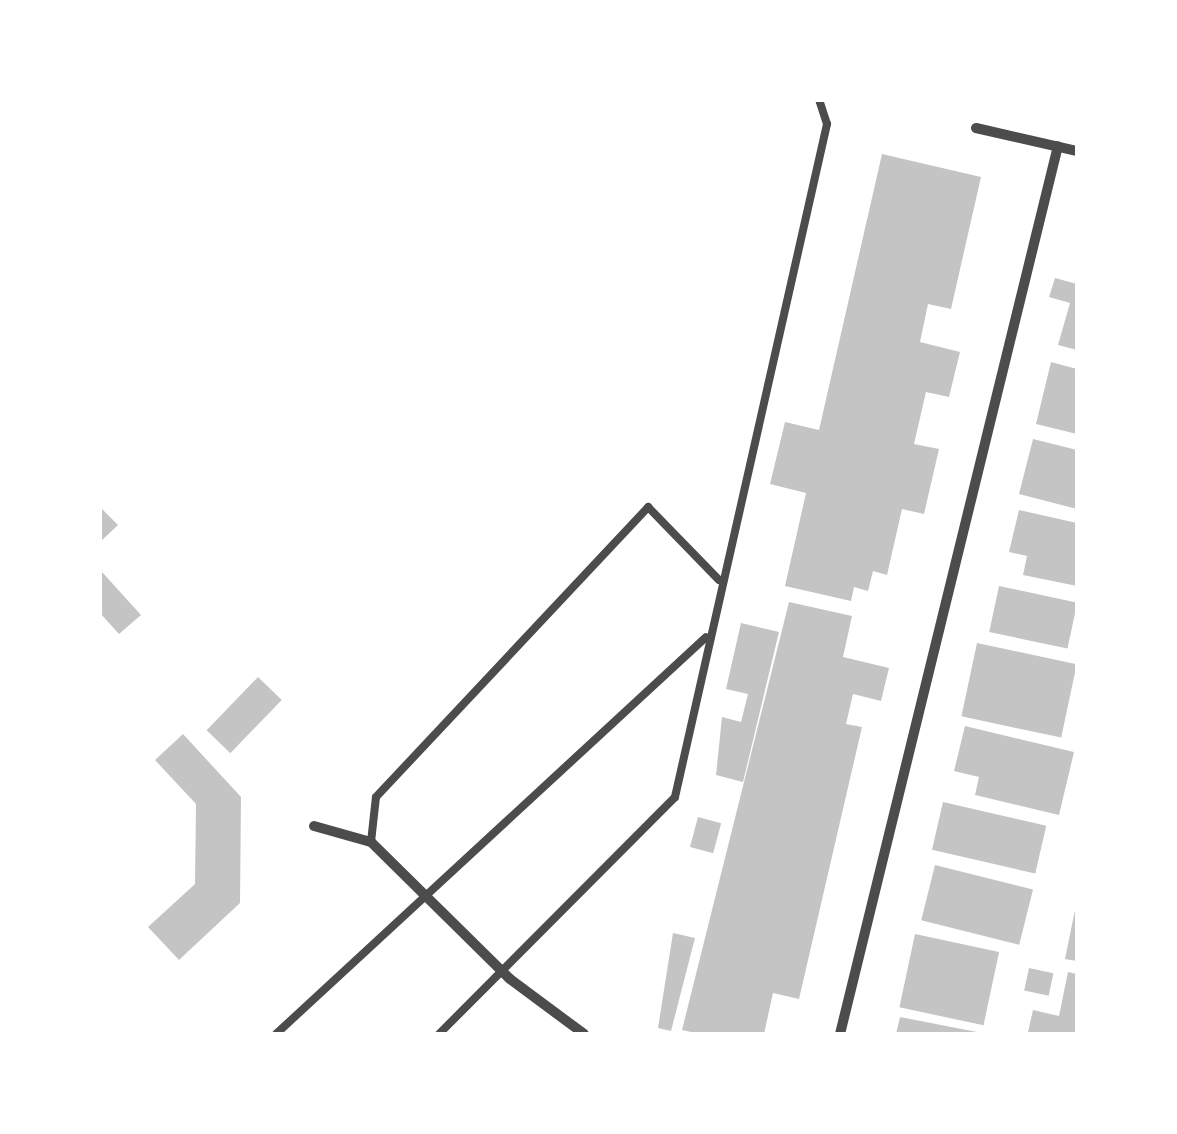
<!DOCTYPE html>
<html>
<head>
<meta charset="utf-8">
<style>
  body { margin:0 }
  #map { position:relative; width:1177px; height:1134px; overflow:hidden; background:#fff; font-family:"DM Sans",sans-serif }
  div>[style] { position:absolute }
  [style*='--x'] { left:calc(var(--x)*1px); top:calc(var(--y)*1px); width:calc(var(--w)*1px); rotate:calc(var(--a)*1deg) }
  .building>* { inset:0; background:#c4c4c4; transform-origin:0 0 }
  .service>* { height:8px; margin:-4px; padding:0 4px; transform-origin:4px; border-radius:4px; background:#4c4c4c }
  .minor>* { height:10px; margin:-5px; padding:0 5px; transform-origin:5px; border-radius:5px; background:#4c4c4c }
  span { translate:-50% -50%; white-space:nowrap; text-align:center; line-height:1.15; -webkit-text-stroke:10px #fff; paint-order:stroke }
  .frame { position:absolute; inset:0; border:102px solid #fff; pointer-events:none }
</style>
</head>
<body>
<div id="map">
  <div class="building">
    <i style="clip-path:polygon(882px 154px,981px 177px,951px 309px,928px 304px,920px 342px,960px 352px,949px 397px,926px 392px,914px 444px,939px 449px,924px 514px,902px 509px,887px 575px,873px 571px,868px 591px,854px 587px,851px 601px,785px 586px,806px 493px,770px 484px,785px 422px,819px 430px)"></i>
    <i style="clip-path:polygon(1055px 278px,1077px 284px,1077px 350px,1058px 345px,1070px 303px,1049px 297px)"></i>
    <i style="clip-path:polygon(1051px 362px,1077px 369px,1077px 434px,1036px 424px)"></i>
    <i style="clip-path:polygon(1033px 439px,1077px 450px,1077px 509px,1019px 494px)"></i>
    <i style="clip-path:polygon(100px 507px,118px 525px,100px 542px)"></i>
    <i style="clip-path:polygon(1019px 510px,1077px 523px,1077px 586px,1023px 575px,1027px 556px,1009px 552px)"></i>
    <i style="clip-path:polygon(102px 572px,141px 615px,119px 634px,100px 613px)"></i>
    <i style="left:999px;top:586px;width:80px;height:47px;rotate:12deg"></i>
    <i style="clip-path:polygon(789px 602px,852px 616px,843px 657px,889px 668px,881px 701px,853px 694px,846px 724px,862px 727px,799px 999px,773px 993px,764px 1034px,700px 1034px,682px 1030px)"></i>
    <i style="clip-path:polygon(741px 623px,779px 632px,743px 782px,716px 775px,722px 717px,741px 722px,748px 694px,726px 689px)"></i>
    <i style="left:977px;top:643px;width:102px;height:75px;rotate:12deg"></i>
    <i style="left:258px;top:677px;width:33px;height:74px;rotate:44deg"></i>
    <i style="clip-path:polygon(965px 726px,1074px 752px,1059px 815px,975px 795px,979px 777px,954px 771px)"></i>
    <i style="clip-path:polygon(183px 734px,241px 797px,240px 903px,179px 960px,148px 927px,195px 884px,196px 804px,155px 760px)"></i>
    <i style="left:943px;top:802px;width:106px;height:49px;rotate:13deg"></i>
    <i style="left:698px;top:817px;width:24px;height:31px;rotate:15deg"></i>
    <i style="left:935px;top:865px;width:101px;height:57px;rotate:14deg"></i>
    <i style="clip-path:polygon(1075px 910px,1077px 910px,1077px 961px,1065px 959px)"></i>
    <i style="clip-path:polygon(673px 933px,695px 938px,671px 1031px,658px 1028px)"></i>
    <i style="left:915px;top:934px;width:86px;height:75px;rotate:12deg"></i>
    <i style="left:1029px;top:968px;width:25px;height:23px;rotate:12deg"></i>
    <i style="clip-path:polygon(1068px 972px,1077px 974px,1077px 1034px,1028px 1032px,1033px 1010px,1059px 1016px)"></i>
    <i style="clip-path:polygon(900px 1017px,977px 1032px,977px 1034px,896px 1034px)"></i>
  </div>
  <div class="service">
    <i style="--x:371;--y:842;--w:45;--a:-83.7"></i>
    <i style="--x:376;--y:797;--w:398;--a:-46.8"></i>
    <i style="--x:648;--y:507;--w:102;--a:45.8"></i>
    <i style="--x:276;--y:1034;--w:585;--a:-42.71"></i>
    <i style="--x:439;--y:1034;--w:334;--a:-45.1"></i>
    <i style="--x:675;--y:797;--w:690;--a:-77.27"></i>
    <i style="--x:827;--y:124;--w:25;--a:-108"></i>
  </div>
  <div class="minor">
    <i style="--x:976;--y:128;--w:104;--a:12.8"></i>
    <i style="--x:314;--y:826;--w:59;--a:15.7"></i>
    <i style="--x:371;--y:842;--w:195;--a:44.6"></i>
    <i style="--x:510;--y:979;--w:92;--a:36.6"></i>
    <i style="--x:840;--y:1034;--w:914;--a:-76.21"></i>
  </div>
  <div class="frame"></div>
</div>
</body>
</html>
